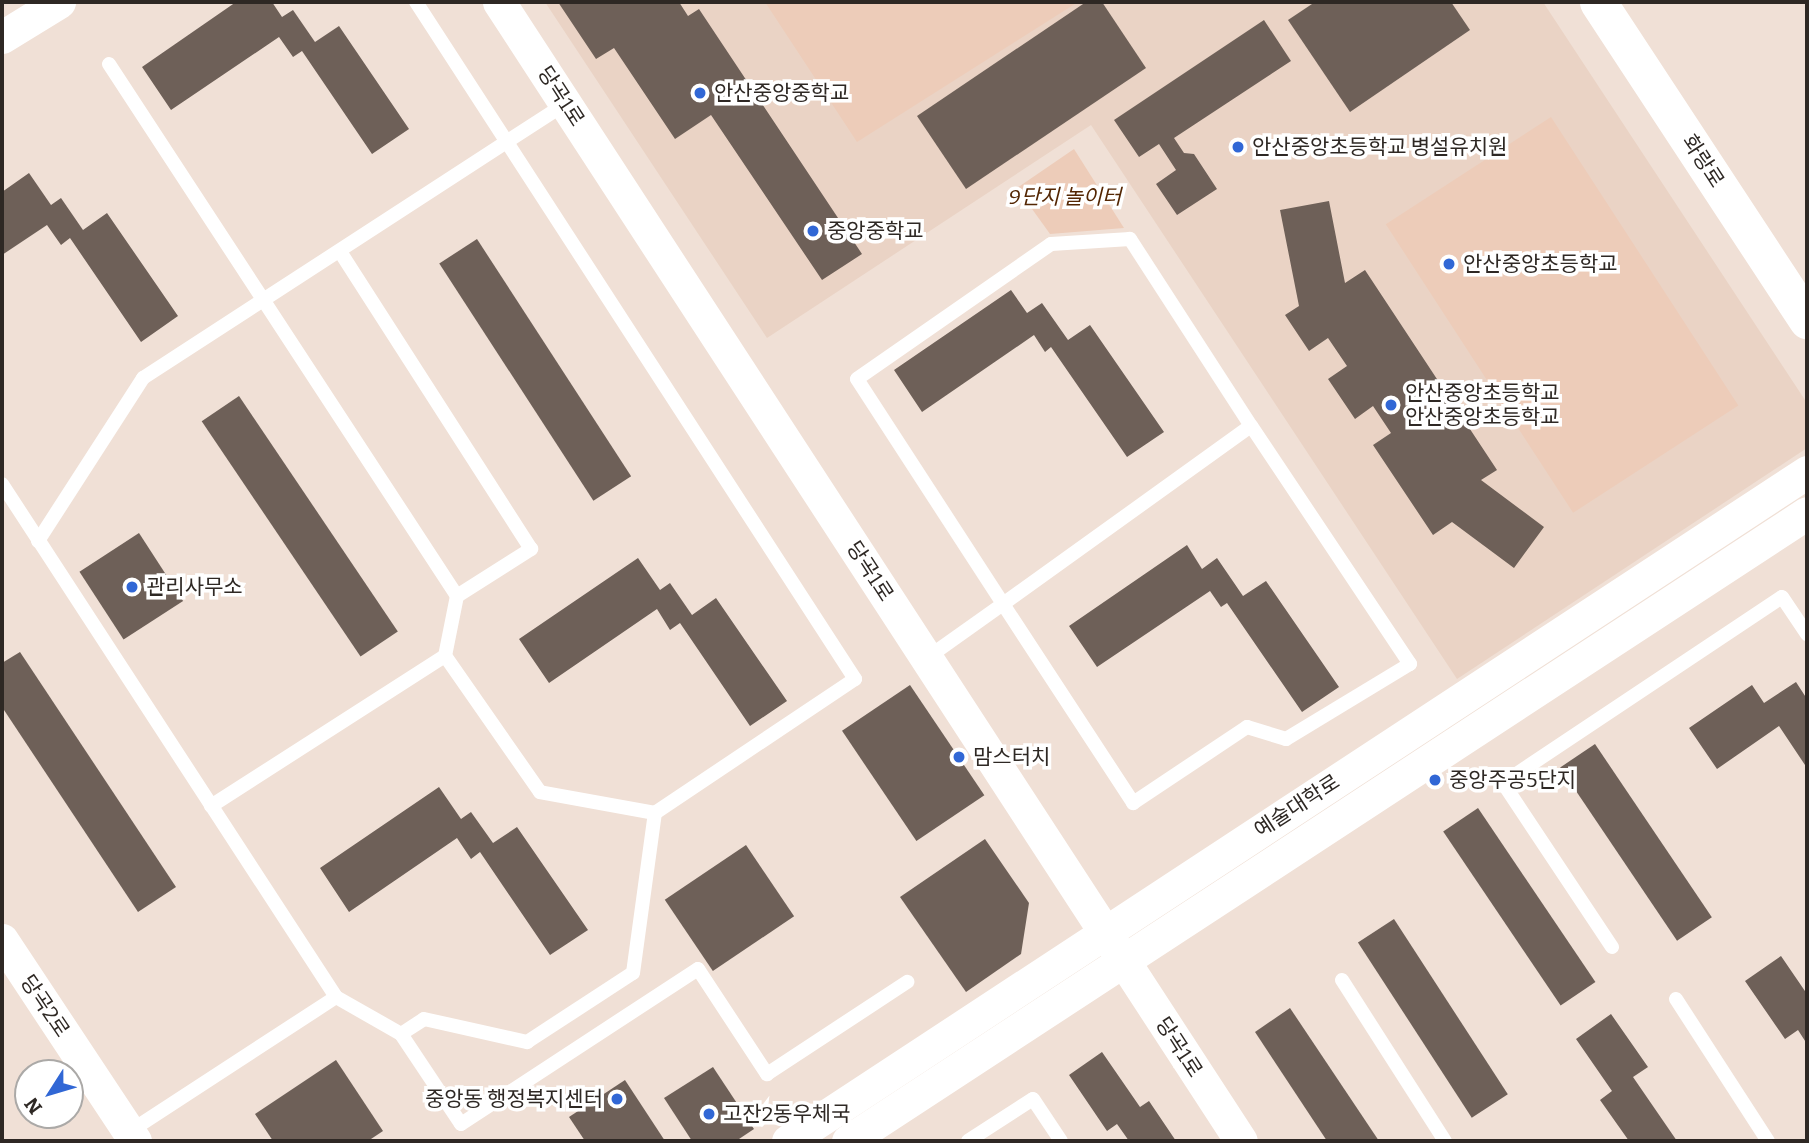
<!DOCTYPE html>
<html>
<head>
<meta charset="utf-8">
<style>
  body { margin:0 }
  #map { position:relative; width:1809px; height:1143px; overflow:hidden; background:#f0e0d6; font-family:Bitter,"Noto Sans KR",serif }
  div>[style] { position:absolute }
  [style*='--x'] { left:calc(var(--x)*1px); top:calc(var(--y)*1px); width:calc(var(--w)*1px); rotate:calc(var(--a)*1deg) }
  .built>* { inset:0; background:#ead3c5 }
  .green>* { inset:0; background:#edccb9; transform-origin:0 0 }
  .building>* { inset:0; background:#6e6058; transform-origin:0 0 }
  .service>* { height:14px; margin:-7px; padding:0 7px; transform-origin:7px; border-radius:7px; background:#fff }
  .tertiary>* { height:33px; margin:-16.5px; padding:0 16.5px; transform-origin:16.5px; border-radius:16.5px; background:#fff }
  .secondary>* { height:37px; margin:-18.5px; padding:0 18.5px; transform-origin:18.5px; border-radius:18.5px; background:#fff }
  .dots>* { width:19px; height:19px; translate:-50% -50%; box-sizing:border-box; border:4px solid #fff; border-radius:50% }
  span { translate:-50% -50%; white-space:nowrap; text-align:center; line-height:1.15; -webkit-text-stroke:7px #fff; paint-order:stroke }
  .poi-label { font-size:21px; color:#2e2824 }
  .left { translate:0 -50%; text-align:left }
  .right { translate:-100% -50%; text-align:right }
  .street-label { font-size:21px; color:#2e2824 }
  .park-label { font-size:21px; color:#532603; font-style:italic }
  .frame { position:absolute; inset:0; border:4px solid #2e2824; pointer-events:none }
  .north { position:absolute; left:14px; top:1059px; width:70px; height:70px; box-sizing:border-box; background:#fff; border:2px solid #aba9a7; border-radius:50%; rotate:233deg; font-size:19px; font-weight:700; line-height:28px; text-align:center; color:#2e2824 }
  .north::after { content:''; display:block; margin:auto; width:24px; height:32px; background:#3167d5; clip-path:polygon(50% 0,100% 100%,50% 72%,0 100%) }
</style>
</head>
<body>
<div id="map">
  <div class="built">
    <i style="clip-path:polygon(545px 2px,1543px 2px,1807px 403px,1807px 448px,1457px 679px,1091px 125px,767px 338px)"></i>
  </div>
  <div class="green">
    <i style="clip-path:polygon(765px 2px,1078px 2px,857px 142px)"></i>
    <i style="left:1551px;top:117px;width:344px;height:197px;rotate:57deg"></i>
    <i style="clip-path:polygon(1074px 149px,1124px 228px,1050px 234px,1017px 188px)"></i>
  </div>
  <div class="building">
    <i style="clip-path:polygon(236px 2px,272px 2px,282px 17px,293px 10px,315px 42px,339px 26px,409px 129px,372px 154px,302px 51px,293px 57px,279px 37px,171px 110px,142px 67px)"></i>
    <i style="clip-path:polygon(558px 2px,679px 2px,688px 16px,699px 9px,862px 254px,822px 280px,711px 115px,675px 139px,614px 48px,596px 59px)"></i>
    <i style="clip-path:polygon(1086px 2px,1102px 2px,1146px 68px,966px 189px,917px 116px)"></i>
    <i style="clip-path:polygon(1315px 2px,1451px 2px,1470px 30px,1350px 112px,1288px 20px)"></i>
    <i style="clip-path:polygon(1264px 20px,1291px 61px,1174px 138px,1184px 153px,1194px 154px,1217px 189px,1177px 215px,1156px 184px,1176px 170px,1159px 144px,1139px 157px,1114px 120px)"></i>
    <i style="clip-path:polygon(29px 173px,51px 205px,61px 198px,83px 230px,107px 213px,178px 316px,141px 342px,70px 238px,61px 245px,47px 225px,2px 255px,2px 192px)"></i>
    <i style="clip-path:polygon(1329px 201px,1345px 283px,1365px 270px,1497px 470px,1481px 480px,1544px 527px,1514px 568px,1452px 522px,1433px 535px,1373px 445px,1391px 433px,1373px 406px,1355px 419px,1328px 379px,1347px 366px,1328px 338px,1309px 351px,1285px 315px,1299px 306px,1280px 210px)"></i>
    <i style="left:477px;top:239px;width:283px;height:45px;rotate:57deg"></i>
    <i style="clip-path:polygon(1011px 290px,1027px 313px,1042px 303px,1068px 340px,1090px 325px,1164px 432px,1127px 457px,1051px 347px,1045px 352px,1034px 335px,922px 412px,894px 370px)"></i>
    <i style="left:239px;top:396px;width:284px;height:45px;rotate:56deg"></i>
    <i style="left:139px;top:533px;width:81px;height:71px;rotate:57deg"></i>
    <i style="clip-path:polygon(1187px 545px,1202px 569px,1217px 558px,1243px 596px,1266px 581px,1339px 687px,1302px 712px,1227px 603px,1221px 607px,1210px 591px,1097px 667px,1069px 626px)"></i>
    <i style="clip-path:polygon(638px 558px,660px 590px,670px 583px,692px 615px,716px 598px,787px 701px,750px 726px,680px 623px,670px 630px,657px 609px,549px 683px,519px 639px)"></i>
    <i style="clip-path:polygon(20px 652px,176px 887px,138px 912px,2px 707px,2px 663px)"></i>
    <i style="clip-path:polygon(1796px 682px,1807px 699px,1807px 768px,1779px 726px,1717px 769px,1689px 728px,1752px 685px,1764px 703px)"></i>
    <i style="left:910px;top:685px;width:133px;height:82px;rotate:56deg"></i>
    <i style="left:1595px;top:744px;width:209px;height:42px;rotate:56deg"></i>
    <i style="clip-path:polygon(439px 787px,461px 819px,471px 812px,493px 843px,517px 827px,588px 930px,550px 955px,480px 852px,471px 859px,457px 838px,349px 912px,320px 868px)"></i>
    <i style="left:1478px;top:808px;width:210px;height:42px;rotate:56deg"></i>
    <i style="clip-path:polygon(985px 839px,1029px 903px,1021px 954px,966px 992px,900px 897px)"></i>
    <i style="left:746px;top:845px;width:86px;height:98px;rotate:56deg"></i>
    <i style="left:1394px;top:919px;width:209px;height:43px;rotate:57deg"></i>
    <i style="clip-path:polygon(1781px 956px,1807px 994px,1807px 1044px,1798px 1030px,1785px 1039px,1745px 981px)"></i>
    <i style="clip-path:polygon(1290px 1008px,1379px 1141px,1327px 1141px,1255px 1032px)"></i>
    <i style="clip-path:polygon(1611px 1014px,1648px 1067px,1633px 1077px,1677px 1141px,1629px 1141px,1600px 1100px,1612px 1091px,1576px 1039px)"></i>
    <i style="clip-path:polygon(1102px 1052px,1140px 1107px,1149px 1101px,1176px 1141px,1129px 1141px,1117px 1124px,1107px 1131px,1069px 1075px)"></i>
    <i style="clip-path:polygon(336px 1060px,383px 1131px,368px 1141px,273px 1141px,255px 1114px)"></i>
    <i style="clip-path:polygon(713px 1067px,754px 1129px,736px 1141px,692px 1141px,664px 1098px)"></i>
    <i style="clip-path:polygon(625px 1080px,665px 1141px,585px 1141px,569px 1117px)"></i>
  </div>
  <div class="service">
    <i style="--x:416;--y:2;--w:807;--a:57.04"></i>
    <i style="--x:855;--y:679;--w:241;--a:146.2"></i>
    <i style="--x:655;--y:813;--w:117;--a:-169.7"></i>
    <i style="--x:540;--y:792;--w:166;--a:-124.9"></i>
    <i style="--x:445;--y:656;--w:61;--a:-78.7"></i>
    <i style="--x:109;--y:64;--w:636;--a:56.81"></i>
    <i style="--x:457;--y:596;--w:88;--a:-32.4"></i>
    <i style="--x:531;--y:549;--w:354;--a:-122.7"></i>
    <i style="--x:2;--y:484;--w:612;--a:56.93"></i>
    <i style="--x:336;--y:997;--w:247;--a:146.9"></i>
    <i style="--x:38;--y:541;--w:194;--a:-57.2"></i>
    <i style="--x:143;--y:378;--w:503;--a:-33"></i>
    <i style="--x:927;--y:658;--w:93;--a:-35.4"></i>
    <i style="--x:1003;--y:604;--w:305;--a:-35.7"></i>
    <i style="--x:1251;--y:426;--w:223;--a:-122.9"></i>
    <i style="--x:1130;--y:239;--w:79;--a:176.4"></i>
    <i style="--x:1051;--y:244;--w:236;--a:145.2"></i>
    <i style="--x:857;--y:379;--w:268;--a:57"></i>
    <i style="--x:1003;--y:604;--w:238;--a:56.8"></i>
    <i style="--x:1133;--y:803;--w:137;--a:-33.7"></i>
    <i style="--x:1247;--y:727;--w:41;--a:17.1"></i>
    <i style="--x:1286;--y:739;--w:145;--a:-31.2"></i>
    <i style="--x:1410;--y:664;--w:286;--a:-123.7"></i>
    <i style="--x:211;--y:806;--w:278;--a:-32.7"></i>
    <i style="--x:1612;--y:947;--w:197;--a:-123.6"></i>
    <i style="--x:1503;--y:783;--w:335;--a:-33.7"></i>
    <i style="--x:1782;--y:597;--w:45;--a:56"></i>
    <i style="--x:1342;--y:980;--w:191;--a:57.4"></i>
    <i style="--x:336;--y:997;--w:75;--a:29.6"></i>
    <i style="--x:401;--y:1034;--w:108;--a:56.3"></i>
    <i style="--x:461;--y:1124;--w:283;--a:-33.2"></i>
    <i style="--x:698;--y:969;--w:126;--a:56.7"></i>
    <i style="--x:767;--y:1074;--w:168;--a:-33.3"></i>
    <i style="--x:1676;--y:999;--w:169;--a:57.1"></i>
    <i style="--x:401;--y:1034;--w:27;--a:-33"></i>
    <i style="--x:424;--y:1019;--w:106;--a:12.6"></i>
    <i style="--x:527;--y:1042;--w:126;--a:-33.1"></i>
    <i style="--x:633;--y:973;--w:162;--a:-82.2"></i>
    <i style="--x:968;--y:1141;--w:77;--a:-32.9"></i>
    <i style="--x:1033;--y:1099;--w:50;--a:56.3"></i>
  </div>
  <div class="tertiary">
    <i style="--x:499;--y:2;--w:1359;--a:56.92"></i>
    <i style="--x:2;--y:37;--w:67;--a:-31.6"></i>
    <i style="--x:2;--y:940;--w:241;--a:56.5"></i>
    <i style="--x:788;--y:1141;--w:1219;--a:-33.29"></i>
    <i style="--x:848;--y:1141;--w:1146;--a:-33.22"></i>
  </div>
  <div class="secondary">
    <i style="--x:1598;--y:2;--w:381;--a:56.7"></i>
  </div>
  <div class="dots">
    <i style="left:700px;top:93px;background:#3167d5"></i>
    <i style="left:1238px;top:147px;background:#3167d5"></i>
    <i style="left:813px;top:231px;background:#3167d5"></i>
    <i style="left:1449px;top:264px;background:#3167d5"></i>
    <i style="left:1391px;top:405px;background:#3167d5"></i>
    <i style="left:132px;top:587px;background:#3167d5"></i>
    <i style="left:959px;top:757px;background:#3167d5"></i>
    <i style="left:1435px;top:780px;background:#3167d5"></i>
    <i style="left:617px;top:1099px;background:#3167d5"></i>
    <i style="left:709px;top:1114px;background:#3167d5"></i>
  </div>
  <div class="poi-label">
    <span class="left" style="left:714px;top:93px">안산중앙중학교</span>
    <span class="left" style="left:1252px;top:147px">안산중앙초등학교 병설유치원</span>
    <span class="left" style="left:827px;top:231px">중앙중학교</span>
    <span class="left" style="left:1463px;top:264px">안산중앙초등학교</span>
    <span class="left" style="left:1405px;top:405px">안산중앙초등학교<br>안산중앙초등학교</span>
    <span class="left" style="left:146px;top:587px">관리사무소</span>
    <span class="left" style="left:973px;top:757px">맘스터치</span>
    <span class="left" style="left:1449px;top:780px">중앙주공5단지</span>
    <span class="right" style="left:603px;top:1099px">중앙동 행정복지센터</span>
    <span class="left" style="left:723px;top:1114px">고잔2동우체국</span>
  </div>
  <div class="street-label">
    <span style="left:561px;top:96px;rotate:57deg">당곡1로</span>
    <span style="left:1703px;top:161px;rotate:57deg">화랑로</span>
    <span style="left:870px;top:571px;rotate:57deg">당곡1로</span>
    <span style="left:1297px;top:806px;rotate:-33deg">예술대학로</span>
    <span style="left:45px;top:1006px;rotate:56deg">당곡2로</span>
    <span style="left:1179px;top:1047px;rotate:57deg">당곡1로</span>
  </div>
  <div class="park-label">
    <span style="left:1065px;top:197px">9단지 놀이터</span>
  </div>
  <div class="frame"></div>
  <div class="north">N</div>
</div>
</body>
</html>
